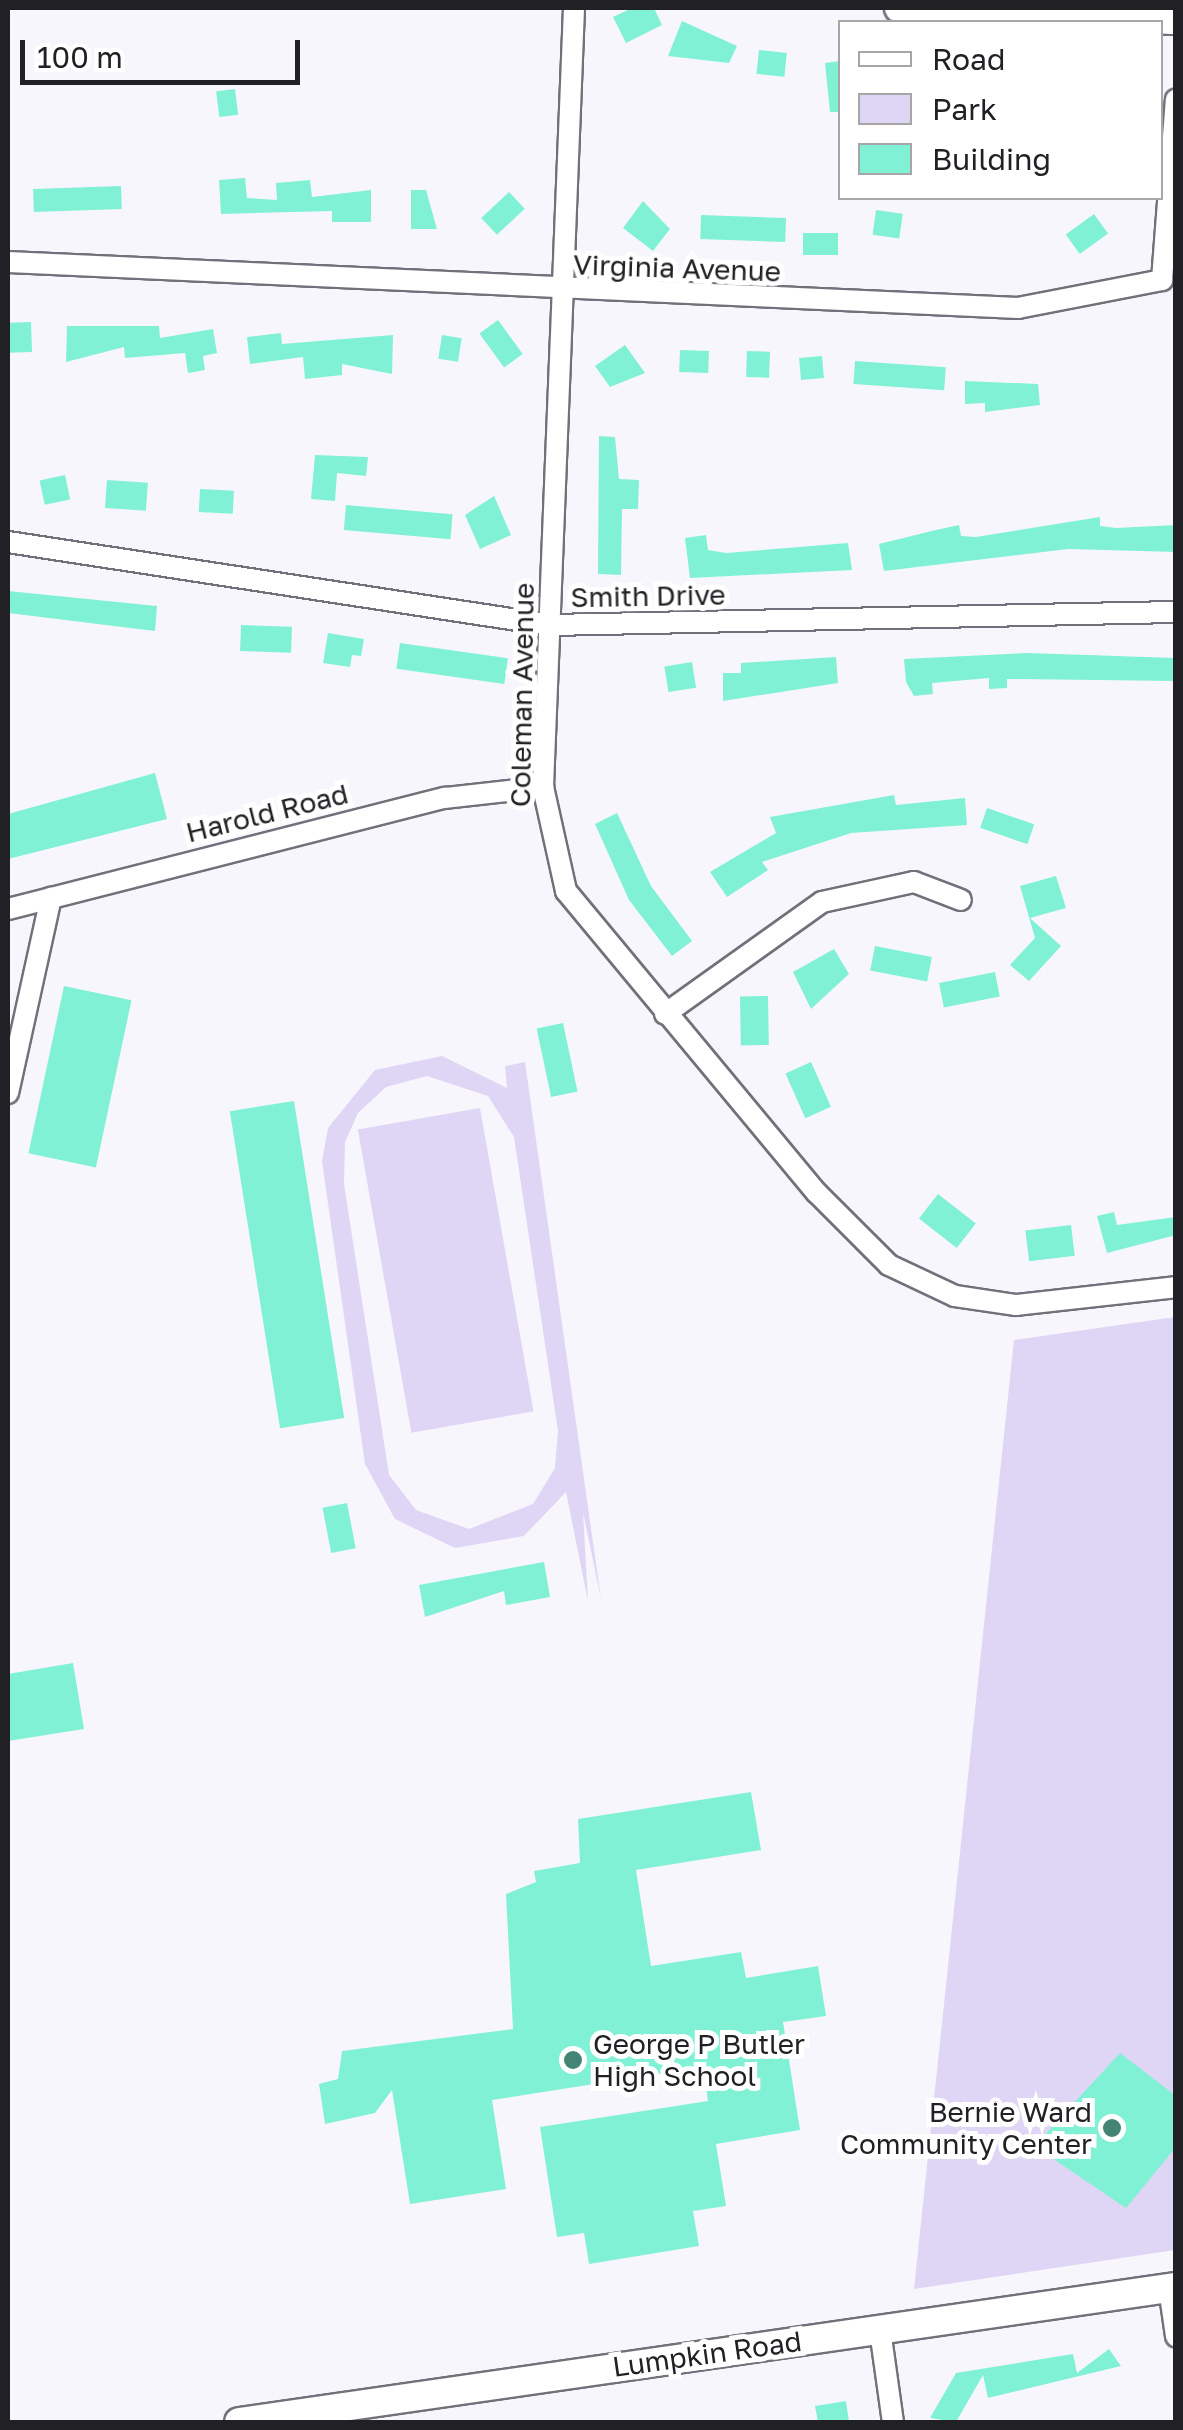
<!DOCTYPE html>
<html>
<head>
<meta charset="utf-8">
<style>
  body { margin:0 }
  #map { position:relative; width:1183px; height:2430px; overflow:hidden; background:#f8f6fd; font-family:"Golos Text",sans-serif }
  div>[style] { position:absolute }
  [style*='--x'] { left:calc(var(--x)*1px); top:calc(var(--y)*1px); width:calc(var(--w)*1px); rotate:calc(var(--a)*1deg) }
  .green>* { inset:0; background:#dfd5f5; transform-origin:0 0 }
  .building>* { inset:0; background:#81f1d6; transform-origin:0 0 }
  .roads { filter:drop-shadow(2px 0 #72707a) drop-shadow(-2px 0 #72707a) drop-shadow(0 2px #72707a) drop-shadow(0 -2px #72707a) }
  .street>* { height:20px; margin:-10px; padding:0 10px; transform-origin:10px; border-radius:10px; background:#fff }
  .secondary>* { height:28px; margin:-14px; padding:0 14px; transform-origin:14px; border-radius:14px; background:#fff }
  .dots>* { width:28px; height:28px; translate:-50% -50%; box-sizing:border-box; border:5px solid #fff; border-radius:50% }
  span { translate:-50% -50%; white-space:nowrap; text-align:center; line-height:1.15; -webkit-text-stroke:10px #fff; paint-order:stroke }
  .street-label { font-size:28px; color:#212024 }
  .poi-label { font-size:28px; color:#212024 }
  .left { translate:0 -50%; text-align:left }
  .right { translate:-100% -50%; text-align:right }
  .frame { position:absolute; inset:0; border:10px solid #212024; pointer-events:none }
  .legend { position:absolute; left:838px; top:20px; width:325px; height:180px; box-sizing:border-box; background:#fff; border:2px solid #a6a6a7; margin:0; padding:12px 18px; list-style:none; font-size:30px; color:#212024 }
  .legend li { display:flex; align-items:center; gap:20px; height:50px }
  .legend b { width:50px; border:2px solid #a6a6a7 }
  .scale { position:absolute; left:20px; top:40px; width:280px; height:45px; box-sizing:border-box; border:5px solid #212024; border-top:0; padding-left:12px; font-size:30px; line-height:35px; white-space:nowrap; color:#212024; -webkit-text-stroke:8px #fff; paint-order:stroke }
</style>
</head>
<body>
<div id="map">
  <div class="green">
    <i style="clip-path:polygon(evenodd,442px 1056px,507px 1088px,505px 1066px,525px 1062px,601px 1599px,583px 1512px,588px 1601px,566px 1492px,524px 1536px,455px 1548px,395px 1519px,365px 1464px,322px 1161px,328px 1128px,375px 1070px,442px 1056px,427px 1076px,488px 1096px,514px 1137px,558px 1431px,555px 1468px,533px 1504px,469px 1529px,416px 1510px,389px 1475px,344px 1184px,345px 1142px,358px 1113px,386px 1087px,427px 1076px)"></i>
    <i style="left:480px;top:1108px;width:308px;height:124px;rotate:80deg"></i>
    <i style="clip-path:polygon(1175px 1317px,1175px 2250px,914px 2289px,1014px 1340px)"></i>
  </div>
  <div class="building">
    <i style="clip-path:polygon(632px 8px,654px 8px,662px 25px,626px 43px,613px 17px)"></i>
    <i style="clip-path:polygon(682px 21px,737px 46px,729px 63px,668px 56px)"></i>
    <i style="left:759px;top:50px;width:28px;height:24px;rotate:6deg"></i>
    <i style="clip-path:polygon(840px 61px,840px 112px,830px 112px,825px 63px)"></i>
    <i style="left:235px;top:89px;width:26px;height:19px;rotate:83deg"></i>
    <i style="clip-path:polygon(245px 178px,247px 198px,277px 200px,276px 183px,310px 180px,312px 197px,371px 190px,371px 222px,332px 222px,332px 211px,221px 214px,219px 180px)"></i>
    <i style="left:121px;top:186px;width:23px;height:88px;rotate:88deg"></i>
    <i style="clip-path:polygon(411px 190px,426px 190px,437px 229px,411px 229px)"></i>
    <i style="left:509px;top:192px;width:23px;height:38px;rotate:47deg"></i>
    <i style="clip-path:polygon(643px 201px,670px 229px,653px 251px,623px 228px)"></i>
    <i style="left:876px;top:210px;width:27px;height:25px;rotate:8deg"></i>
    <i style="left:1094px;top:214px;width:24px;height:35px;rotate:54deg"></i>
    <i style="left:786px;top:218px;width:24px;height:85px;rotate:92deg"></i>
    <i style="left:803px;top:233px;width:35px;height:22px"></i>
    <i style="left:498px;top:320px;width:42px;height:23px;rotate:54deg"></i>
    <i style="left:31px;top:322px;width:30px;height:23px;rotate:88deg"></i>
    <i style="clip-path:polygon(67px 326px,159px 326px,160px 338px,213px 329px,217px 353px,203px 356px,205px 370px,188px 373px,185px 353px,125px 358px,124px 347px,66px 362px)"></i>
    <i style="clip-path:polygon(281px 333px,282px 344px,393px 335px,392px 374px,342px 364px,342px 375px,305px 379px,303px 357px,250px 364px,247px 337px)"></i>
    <i style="left:442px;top:335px;width:20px;height:24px;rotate:9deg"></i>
    <i style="clip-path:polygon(625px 345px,645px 373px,610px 387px,595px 366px)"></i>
    <i style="left:680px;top:350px;width:29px;height:22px;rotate:2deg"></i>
    <i style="left:747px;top:351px;width:23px;height:26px;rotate:2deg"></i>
    <i style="left:822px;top:356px;width:22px;height:23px;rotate:85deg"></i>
    <i style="left:855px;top:361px;width:91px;height:23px;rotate:4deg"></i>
    <i style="clip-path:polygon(965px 381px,1038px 384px,1040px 405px,985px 412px,985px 403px,965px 404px)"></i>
    <i style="clip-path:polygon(599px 436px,615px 437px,619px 479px,639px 480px,638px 509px,622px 509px,621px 575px,598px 574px)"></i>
    <i style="clip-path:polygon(315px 455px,368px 457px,366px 476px,337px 473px,335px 501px,311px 499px)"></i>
    <i style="left:65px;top:475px;width:25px;height:26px;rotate:78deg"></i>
    <i style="left:107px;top:480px;width:41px;height:28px;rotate:4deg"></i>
    <i style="left:200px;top:489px;width:34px;height:23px;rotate:3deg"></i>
    <i style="clip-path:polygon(494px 496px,511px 535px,480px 549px,465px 515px)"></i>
    <i style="left:346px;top:505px;width:107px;height:25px;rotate:5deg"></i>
    <i style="clip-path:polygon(1100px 517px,1100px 526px,1116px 528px,1176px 525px,1176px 552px,1068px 549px,884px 571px,879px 544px,936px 530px,959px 525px,961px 536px,976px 537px)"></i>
    <i style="clip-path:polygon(706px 535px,708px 550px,726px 553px,848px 543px,852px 570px,690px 578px,685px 538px)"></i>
    <i style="clip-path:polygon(8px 591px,157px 606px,155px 631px,8px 613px)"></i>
    <i style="left:241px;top:625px;width:51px;height:26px;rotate:2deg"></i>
    <i style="clip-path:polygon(328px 633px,364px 639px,361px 656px,352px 655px,350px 667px,323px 663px)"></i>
    <i style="left:400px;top:643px;width:109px;height:26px;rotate:8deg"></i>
    <i style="clip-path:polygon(1027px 653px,1176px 658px,1176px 681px,1007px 679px,1007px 688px,989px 689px,989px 678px,932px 683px,933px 694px,914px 696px,906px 682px,904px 659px)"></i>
    <i style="clip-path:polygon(836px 657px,838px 683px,723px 701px,723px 673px,741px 673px,741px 663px)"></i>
    <i style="left:692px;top:662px;width:26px;height:28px;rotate:81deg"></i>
    <i style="clip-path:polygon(155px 773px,167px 819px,8px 859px,8px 814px)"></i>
    <i style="clip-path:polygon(894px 795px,896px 805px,965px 798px,967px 825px,851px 833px,762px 862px,768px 870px,727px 897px,710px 872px,776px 833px,770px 817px)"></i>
    <i style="left:987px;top:808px;width:50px;height:21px;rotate:19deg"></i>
    <i style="clip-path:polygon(617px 813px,651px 886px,692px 941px,672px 956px,629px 900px,595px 824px)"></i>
    <i style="clip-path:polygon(1056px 876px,1066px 908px,1030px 918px,1061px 946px,1029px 981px,1010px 965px,1035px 938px,1020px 886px)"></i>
    <i style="left:875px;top:946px;width:58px;height:25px;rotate:11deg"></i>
    <i style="clip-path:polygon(834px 949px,849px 974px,811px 1009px,793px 972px)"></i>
    <i style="left:995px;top:972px;width:25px;height:57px;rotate:79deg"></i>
    <i style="left:64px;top:986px;width:69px;height:171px;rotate:12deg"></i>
    <i style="left:768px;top:996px;width:49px;height:28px;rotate:89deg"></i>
    <i style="left:563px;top:1023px;width:70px;height:27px;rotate:78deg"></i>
    <i style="left:811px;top:1062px;width:49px;height:28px;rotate:66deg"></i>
    <i style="left:294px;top:1101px;width:321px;height:65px;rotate:81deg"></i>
    <i style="left:938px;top:1194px;width:48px;height:31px;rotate:38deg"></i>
    <i style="clip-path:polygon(1114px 1212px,1117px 1225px,1176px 1217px,1176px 1235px,1107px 1253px,1097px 1216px)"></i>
    <i style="left:1071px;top:1225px;width:31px;height:46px;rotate:83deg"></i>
    <i style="left:347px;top:1503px;width:46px;height:25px;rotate:79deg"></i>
    <i style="clip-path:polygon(544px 1562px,550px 1597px,506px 1605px,504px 1591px,425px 1617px,419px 1585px)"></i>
    <i style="clip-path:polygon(73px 1663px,84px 1729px,8px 1741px,8px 1674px)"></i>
    <i style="clip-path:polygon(751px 1792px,761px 1850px,636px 1870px,651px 1966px,741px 1952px,746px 1978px,818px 1966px,826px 2016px,783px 2022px,800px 2130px,716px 2144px,726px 2206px,693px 2211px,699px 2246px,589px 2264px,584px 2233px,557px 2237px,540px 2127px,708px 2101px,703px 2067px,492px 2100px,506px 2189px,410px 2204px,392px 2090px,375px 2113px,325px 2124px,319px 2084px,338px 2079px,342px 2051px,513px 2029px,506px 1894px,536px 1882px,534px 1871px,580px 1863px,578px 1819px)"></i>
    <i style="clip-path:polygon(1120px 2053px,1176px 2096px,1176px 2147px,1126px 2208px,1043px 2152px,1041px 2139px)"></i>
    <i style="clip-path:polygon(1109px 2349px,1121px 2366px,988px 2398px,983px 2375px,956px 2422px,930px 2418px,956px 2373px,1073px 2354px,1077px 2373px)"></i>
    <i style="clip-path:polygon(846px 2401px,849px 2422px,818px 2422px,815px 2406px)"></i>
  </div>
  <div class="roads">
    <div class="street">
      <i style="--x:574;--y:8;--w:780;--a:92.28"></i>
      <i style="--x:543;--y:787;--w:107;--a:77.5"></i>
      <i style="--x:566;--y:891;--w:393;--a:50.3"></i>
      <i style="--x:817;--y:1193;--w:102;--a:45"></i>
      <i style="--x:889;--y:1265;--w:73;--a:25.2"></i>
      <i style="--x:955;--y:1296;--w:62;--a:8.4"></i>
      <i style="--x:1016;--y:1305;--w:161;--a:-6.4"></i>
      <i style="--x:8;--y:262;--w:1011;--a:2.61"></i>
      <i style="--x:1018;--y:308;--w:147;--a:-11"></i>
      <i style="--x:1162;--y:280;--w:181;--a:-85.6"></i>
      <i style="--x:8;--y:542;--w:548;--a:8.71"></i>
      <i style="--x:550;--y:625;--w:626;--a:-1.19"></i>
      <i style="--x:8;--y:909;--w:451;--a:-14.3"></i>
      <i style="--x:445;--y:798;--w:99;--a:-6.4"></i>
      <i style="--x:665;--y:1014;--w:193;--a:-35.5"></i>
      <i style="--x:822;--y:902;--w:94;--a:-12.3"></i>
      <i style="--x:914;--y:882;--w:50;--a:21"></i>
      <i style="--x:8;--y:1093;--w:200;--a:-77.6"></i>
      <i style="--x:1169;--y:2288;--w:49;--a:81.7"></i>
      <i style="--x:880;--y:2330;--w:93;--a:82"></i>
    </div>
    <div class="secondary">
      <i style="--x:899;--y:8;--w:277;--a:2.5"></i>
      <i style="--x:239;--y:2422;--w:947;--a:-8.2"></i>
    </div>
  </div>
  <div class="dots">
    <i style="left:573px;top:2060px;background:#438475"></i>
    <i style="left:1112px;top:2128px;background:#438475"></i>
  </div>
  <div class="street-label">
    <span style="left:677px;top:268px;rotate:2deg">Virginia Avenue</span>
    <span style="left:648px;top:596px;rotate:-1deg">Smith Drive</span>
    <span style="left:522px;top:695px;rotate:-89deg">Coleman Avenue</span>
    <span style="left:267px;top:813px;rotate:-14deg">Harold Road</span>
    <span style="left:707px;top:2354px;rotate:-8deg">Lumpkin Road</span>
  </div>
  <div class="poi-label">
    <span class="left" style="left:593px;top:2060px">George P Butler<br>High School</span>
    <span class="right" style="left:1092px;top:2128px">Bernie Ward<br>Community Center</span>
  </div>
  <div class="frame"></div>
  <ul class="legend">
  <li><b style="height:12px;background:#fff"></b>Road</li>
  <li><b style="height:28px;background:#dfd5f5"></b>Park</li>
  <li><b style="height:28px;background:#81f1d6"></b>Building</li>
  </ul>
  <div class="scale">100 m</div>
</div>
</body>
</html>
